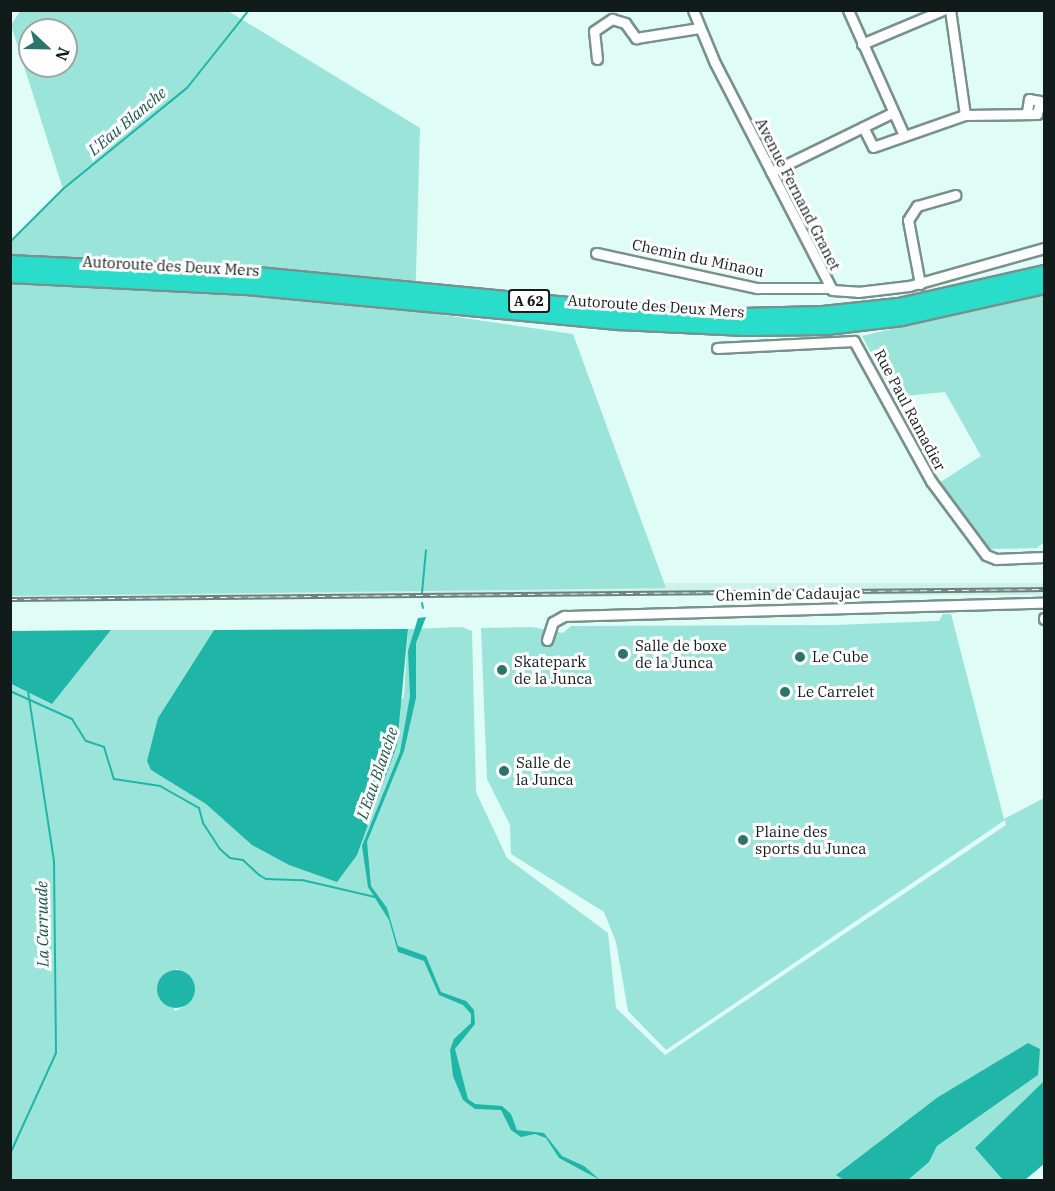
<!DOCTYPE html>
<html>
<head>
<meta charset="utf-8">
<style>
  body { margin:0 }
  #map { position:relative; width:1055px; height:1191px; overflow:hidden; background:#e0fcf7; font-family:"IBM Plex Serif",serif }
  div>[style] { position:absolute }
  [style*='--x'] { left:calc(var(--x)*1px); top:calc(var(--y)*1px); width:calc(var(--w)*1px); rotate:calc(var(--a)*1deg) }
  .built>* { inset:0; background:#cdf2ec; transform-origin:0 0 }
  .green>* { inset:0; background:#9ae4d9 }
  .water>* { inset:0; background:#20b6a7 }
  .round { border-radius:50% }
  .stream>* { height:2px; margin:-1px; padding:0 1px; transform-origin:1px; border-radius:1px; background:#20b6a7 }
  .roads { filter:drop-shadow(2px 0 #78918d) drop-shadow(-2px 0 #78918d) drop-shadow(0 2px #78918d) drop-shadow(0 -2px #78918d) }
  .minor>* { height:9px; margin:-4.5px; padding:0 4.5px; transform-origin:4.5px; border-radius:4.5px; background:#fff }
  .highway>* { height:14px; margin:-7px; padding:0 7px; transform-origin:7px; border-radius:7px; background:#2adcca }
  .rail>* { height:4.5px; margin-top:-2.25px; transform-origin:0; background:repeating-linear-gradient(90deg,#fff 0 7px,#6e807d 0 14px); box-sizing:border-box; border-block:2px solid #6e807d }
  .dots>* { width:16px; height:16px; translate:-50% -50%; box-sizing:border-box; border:3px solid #fff; border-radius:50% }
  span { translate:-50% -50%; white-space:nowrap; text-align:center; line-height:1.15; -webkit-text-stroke:6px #fff; paint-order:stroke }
  .shield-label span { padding:2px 4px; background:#fff; border:2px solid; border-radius:4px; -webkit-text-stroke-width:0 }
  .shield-label { font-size:14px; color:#111b19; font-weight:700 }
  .street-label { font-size:15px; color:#111b19 }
  .poi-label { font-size:15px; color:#111b19 }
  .left { translate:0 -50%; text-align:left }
  .water-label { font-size:16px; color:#1c544d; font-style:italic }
  .frame { position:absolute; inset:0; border:12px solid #111b19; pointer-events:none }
  .north { position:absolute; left:18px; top:18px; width:60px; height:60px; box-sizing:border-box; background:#fff; border:2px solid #a0a4a3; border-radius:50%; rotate:112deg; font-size:16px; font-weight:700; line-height:24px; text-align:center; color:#111b19 }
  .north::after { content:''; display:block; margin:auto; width:21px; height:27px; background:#2c736a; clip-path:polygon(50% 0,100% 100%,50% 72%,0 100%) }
</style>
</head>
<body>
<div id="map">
  <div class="built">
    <i style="left:1044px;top:583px;width:12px;height:1034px;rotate:90deg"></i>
  </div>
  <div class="green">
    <i style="clip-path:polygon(evenodd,21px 10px,228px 11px,420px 128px,415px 311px,573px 334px,666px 588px,11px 596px,11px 242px,63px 189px,11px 25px,21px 10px,30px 30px,66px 30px,66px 66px,30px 66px,30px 30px)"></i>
    <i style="clip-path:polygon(1044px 293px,1044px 542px,1037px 548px,987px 549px,939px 483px,981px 456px,945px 392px,895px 397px,862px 336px)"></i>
    <i style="clip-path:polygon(evenodd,943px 614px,951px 614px,1004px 819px,1044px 798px,1044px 1081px,976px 1148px,1003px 1180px,908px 1180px,929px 1162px,937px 1146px,1038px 1075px,1028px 1043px,938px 1097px,837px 1175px,844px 1180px,11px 1180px,10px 684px,52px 704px,111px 630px,214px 630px,158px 718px,151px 770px,206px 804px,253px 845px,404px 697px,408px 629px,462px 627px,472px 631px,476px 792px,507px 858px,608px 933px,616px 1008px,665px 1055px,1006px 825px,1005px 820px,666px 1050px,628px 1011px,616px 942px,604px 912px,511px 854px,510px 825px,487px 779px,481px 628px,532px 627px,563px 633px,571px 626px,835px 625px,939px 621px,943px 614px,178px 969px,194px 982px,193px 994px,185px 1006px,175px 1011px,159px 982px,167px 972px,178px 969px)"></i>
  </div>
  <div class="water">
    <i style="clip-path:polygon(426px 617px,416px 643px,416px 698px,404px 751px,367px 842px,371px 886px,387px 908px,398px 946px,426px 956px,441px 992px,466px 1001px,474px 1010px,475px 1024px,455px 1049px,468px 1099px,475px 1104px,502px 1106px,511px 1114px,517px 1130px,544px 1133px,562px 1156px,584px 1166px,600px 1180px,559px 1158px,546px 1138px,535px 1134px,521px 1137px,511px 1130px,501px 1110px,475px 1109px,463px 1100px,453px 1076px,450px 1050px,454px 1039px,471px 1023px,471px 1014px,463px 1005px,439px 995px,424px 961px,398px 952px,389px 920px,368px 887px,362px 846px,400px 752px,410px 696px,408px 651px,418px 618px)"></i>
    <i style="clip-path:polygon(408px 629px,397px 745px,357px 855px,337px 882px,289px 865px,252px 845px,206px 804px,151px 770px,147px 761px,158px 718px,214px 630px)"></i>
    <i style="clip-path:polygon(111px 630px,52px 704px,11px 684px,11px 631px)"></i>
    <i class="round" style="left:157px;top:970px;width:38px;height:38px"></i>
    <i style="clip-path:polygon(1028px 1043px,1040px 1049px,1038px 1075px,937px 1146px,929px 1162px,908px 1180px,844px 1180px,836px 1175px,938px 1097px)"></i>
    <i style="clip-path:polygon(1044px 1081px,1044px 1164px,1025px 1180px,1003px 1180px,975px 1148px)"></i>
  </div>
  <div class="stream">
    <i style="--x:10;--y:242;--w:75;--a:-45"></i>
    <i style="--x:63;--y:189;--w:160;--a:-39.2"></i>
    <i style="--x:187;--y:88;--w:100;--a:-51.5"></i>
    <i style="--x:422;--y:593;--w:43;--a:-84.7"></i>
    <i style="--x:422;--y:603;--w:5;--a:79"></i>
    <i style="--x:10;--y:691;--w:68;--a:24.3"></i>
    <i style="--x:72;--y:719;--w:26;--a:58"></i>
    <i style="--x:86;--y:741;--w:19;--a:18"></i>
    <i style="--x:104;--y:747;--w:34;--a:73"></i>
    <i style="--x:114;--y:779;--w:47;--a:8.7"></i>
    <i style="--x:160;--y:786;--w:45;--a:29.4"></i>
    <i style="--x:199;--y:808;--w:16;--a:75"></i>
    <i style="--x:203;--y:823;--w:31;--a:57"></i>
    <i style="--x:220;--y:849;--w:13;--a:42"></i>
    <i style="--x:230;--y:858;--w:13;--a:9"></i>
    <i style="--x:243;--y:860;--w:22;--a:43"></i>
    <i style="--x:259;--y:875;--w:8;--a:30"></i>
    <i style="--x:266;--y:879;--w:36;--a:2"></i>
    <i style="--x:302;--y:880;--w:75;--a:13.1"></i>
    <i style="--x:10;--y:1154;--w:111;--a:-65.5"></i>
    <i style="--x:56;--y:1053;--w:192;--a:-90.6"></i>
    <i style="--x:54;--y:861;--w:171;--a:-98.7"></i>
  </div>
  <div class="roads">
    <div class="minor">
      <i style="--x:693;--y:10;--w:57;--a:67.5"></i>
      <i style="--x:715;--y:63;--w:255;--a:62.7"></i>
      <i style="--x:832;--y:290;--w:26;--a:4"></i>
      <i style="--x:858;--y:292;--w:51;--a:-6.7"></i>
      <i style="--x:909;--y:286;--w:140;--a:-15.7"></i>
      <i style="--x:848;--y:10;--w:137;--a:65.9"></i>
      <i style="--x:862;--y:44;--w:88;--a:-22.8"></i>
      <i style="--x:597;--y:59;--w:28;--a:-96"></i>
      <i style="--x:594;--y:31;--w:22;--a:-34"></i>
      <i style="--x:612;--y:19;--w:14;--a:17"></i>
      <i style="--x:625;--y:23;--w:19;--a:54"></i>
      <i style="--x:636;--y:38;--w:64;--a:-9"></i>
      <i style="--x:965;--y:115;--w:72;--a:-0.8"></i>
      <i style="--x:1037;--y:114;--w:13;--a:-77"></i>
      <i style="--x:1040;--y:101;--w:11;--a:-170"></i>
      <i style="--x:1029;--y:99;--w:13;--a:99"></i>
      <i style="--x:863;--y:127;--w:22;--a:63"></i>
      <i style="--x:873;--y:147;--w:97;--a:-19.2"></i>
      <i style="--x:965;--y:115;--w:106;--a:-98.1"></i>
      <i style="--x:771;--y:172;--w:135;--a:-26"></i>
      <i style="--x:596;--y:253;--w:165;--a:12.3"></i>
      <i style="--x:757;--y:288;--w:72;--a:0"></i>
      <i style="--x:920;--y:284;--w:65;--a:-100.6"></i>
      <i style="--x:908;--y:220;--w:17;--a:-57"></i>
      <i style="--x:917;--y:206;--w:40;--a:-16"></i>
      <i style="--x:717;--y:348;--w:137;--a:-2.9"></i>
      <i style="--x:854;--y:341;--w:160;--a:61.2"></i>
      <i style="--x:931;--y:481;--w:92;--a:53.4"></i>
      <i style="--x:986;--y:555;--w:11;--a:22"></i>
      <i style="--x:996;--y:559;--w:48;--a:-2.4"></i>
      <i style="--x:1044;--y:618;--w:1;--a:90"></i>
      <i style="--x:547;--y:640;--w:19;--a:-72"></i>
      <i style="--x:553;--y:622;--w:13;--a:-29"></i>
      <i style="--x:564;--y:616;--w:480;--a:-1.6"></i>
    </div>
    <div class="highway">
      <i style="--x:10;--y:263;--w:237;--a:2.7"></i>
      <i style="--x:247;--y:274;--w:375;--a:5.5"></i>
      <i style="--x:620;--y:310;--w:122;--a:2.8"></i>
      <i style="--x:742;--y:316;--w:81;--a:-1.4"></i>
      <i style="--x:823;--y:314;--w:76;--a:-6"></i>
      <i style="--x:899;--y:306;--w:149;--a:-12.8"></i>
      <i style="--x:10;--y:275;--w:237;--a:2.9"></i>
      <i style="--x:247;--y:287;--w:375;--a:5.4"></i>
      <i style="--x:620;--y:322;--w:125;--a:2.7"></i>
      <i style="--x:745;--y:328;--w:82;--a:-0.7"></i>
      <i style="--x:827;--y:327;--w:76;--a:-6.8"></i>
      <i style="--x:902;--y:318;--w:146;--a:-12.7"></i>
    </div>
  </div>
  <div class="rail">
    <i style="--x:10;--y:599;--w:1034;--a:-0.55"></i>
  </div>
  <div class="dots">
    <i style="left:623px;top:654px;background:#2c736a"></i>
    <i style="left:800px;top:657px;background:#2c736a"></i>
    <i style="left:502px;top:670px;background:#2c736a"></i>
    <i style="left:785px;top:692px;background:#2c736a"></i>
    <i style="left:504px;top:771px;background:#2c736a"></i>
    <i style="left:743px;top:840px;background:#2c736a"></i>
  </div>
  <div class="shield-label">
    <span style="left:529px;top:301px">A 62</span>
  </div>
  <div class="street-label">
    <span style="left:798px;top:194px;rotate:63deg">Avenue Fernand Granet</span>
    <span style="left:698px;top:258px;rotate:12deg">Chemin du Minaou</span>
    <span style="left:171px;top:266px;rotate:3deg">Autoroute des Deux Mers</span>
    <span style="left:656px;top:306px;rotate:4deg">Autoroute des Deux Mers</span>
    <span style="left:910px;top:410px;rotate:62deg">Rue Paul Ramadier</span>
    <span style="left:788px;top:594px;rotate:-1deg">Chemin de Cadaujac</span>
  </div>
  <div class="poi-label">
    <span class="left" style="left:635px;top:654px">Salle de boxe<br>de la Junca</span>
    <span class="left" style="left:812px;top:657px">Le Cube</span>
    <span class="left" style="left:514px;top:670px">Skatepark<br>de la Junca</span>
    <span class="left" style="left:797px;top:692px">Le Carrelet</span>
    <span class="left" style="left:516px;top:771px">Salle de<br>la Junca</span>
    <span class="left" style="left:755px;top:840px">Plaine des<br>sports du Junca</span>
  </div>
  <div class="water-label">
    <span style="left:127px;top:121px;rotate:-40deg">L'Eau Blanche</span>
    <span style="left:377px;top:773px;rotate:-71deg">L'Eau Blanche</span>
    <span style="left:42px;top:924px;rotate:-91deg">La Carruade</span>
  </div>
  <div class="frame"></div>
  <div class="north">N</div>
</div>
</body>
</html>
